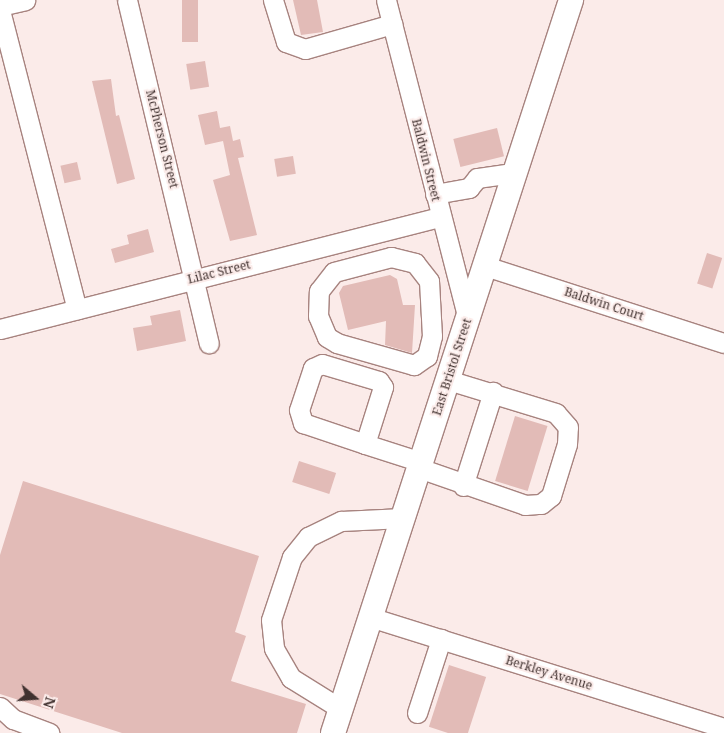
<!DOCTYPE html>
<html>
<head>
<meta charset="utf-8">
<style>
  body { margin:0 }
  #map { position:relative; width:724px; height:733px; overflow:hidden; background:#fbebe9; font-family:"Noto Serif",serif }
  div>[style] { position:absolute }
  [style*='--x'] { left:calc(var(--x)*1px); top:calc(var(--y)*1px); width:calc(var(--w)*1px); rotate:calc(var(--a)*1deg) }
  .building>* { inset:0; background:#e2bbb7; transform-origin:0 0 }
  .roads { filter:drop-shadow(1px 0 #a7837f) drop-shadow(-1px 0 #a7837f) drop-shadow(0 1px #a7837f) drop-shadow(0 -1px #a7837f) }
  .minor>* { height:19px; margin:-9.5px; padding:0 9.5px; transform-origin:9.5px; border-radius:9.5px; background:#fff }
  .major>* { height:24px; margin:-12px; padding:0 12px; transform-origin:12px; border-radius:12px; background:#fff }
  span { translate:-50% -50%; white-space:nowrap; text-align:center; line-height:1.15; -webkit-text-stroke:4px #fbebe9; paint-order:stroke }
  .street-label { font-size:12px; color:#40312f }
  .north { position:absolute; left:10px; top:673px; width:50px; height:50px; -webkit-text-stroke:4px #fbebe9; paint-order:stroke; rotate:108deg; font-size:14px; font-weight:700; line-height:20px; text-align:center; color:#40312f }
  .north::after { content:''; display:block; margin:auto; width:18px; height:22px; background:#40312f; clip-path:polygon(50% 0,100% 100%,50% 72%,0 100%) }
</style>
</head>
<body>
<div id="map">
  <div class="building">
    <i style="left:182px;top:0;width:16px;height:42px"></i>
    <i style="clip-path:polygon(293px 0,317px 0,323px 32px,301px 35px)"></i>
    <i style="left:205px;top:61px;width:26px;height:19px;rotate:81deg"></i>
    <i style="clip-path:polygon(111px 79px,116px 116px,119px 115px,135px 179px,117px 184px,92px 81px)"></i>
    <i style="clip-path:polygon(217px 111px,220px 128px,230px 126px,233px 141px,240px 139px,244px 157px,238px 158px,257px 235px,230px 241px,213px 180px,230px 175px,223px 141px,205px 145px,198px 115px)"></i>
    <i style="left:497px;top:128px;width:29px;height:45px;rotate:76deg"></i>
    <i style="left:293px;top:156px;width:18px;height:19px;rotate:81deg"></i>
    <i style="left:77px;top:162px;width:18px;height:17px;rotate:77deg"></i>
    <i style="clip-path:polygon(148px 229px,154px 252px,115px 263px,111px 249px,129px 244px,127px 235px)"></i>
    <i style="left:707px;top:253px;width:16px;height:32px;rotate:18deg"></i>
    <i style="clip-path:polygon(390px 275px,397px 279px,403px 305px,415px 305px,412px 353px,385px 345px,386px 321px,348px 330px,339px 293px,343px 286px)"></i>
    <i style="clip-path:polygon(180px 310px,186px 341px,137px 351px,133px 328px,152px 325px,150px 316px)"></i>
    <i style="left:515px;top:416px;width:34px;height:68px;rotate:17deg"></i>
    <i style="left:299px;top:461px;width:39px;height:22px;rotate:18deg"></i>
    <i style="clip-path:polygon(23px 481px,259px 556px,235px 632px,246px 636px,231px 681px,306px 704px,297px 733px,122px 733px,0 694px,0 555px)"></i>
    <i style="left:449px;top:665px;width:39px;height:65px;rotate:18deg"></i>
  </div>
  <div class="roads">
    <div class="minor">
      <i style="--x:127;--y:0;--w:353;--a:76.6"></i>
      <i style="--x:273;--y:0;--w:44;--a:72.8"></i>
      <i style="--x:286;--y:42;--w:20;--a:20"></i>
      <i style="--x:305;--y:49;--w:91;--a:-16"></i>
      <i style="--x:386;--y:0;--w:330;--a:75.6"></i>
      <i style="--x:0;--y:6;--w:26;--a:-13"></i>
      <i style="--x:0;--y:10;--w:309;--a:75.6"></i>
      <i style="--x:435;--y:194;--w:35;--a:-10"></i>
      <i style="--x:469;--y:188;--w:13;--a:-51"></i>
      <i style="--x:477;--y:178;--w:37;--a:-8"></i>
      <i style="--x:391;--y:257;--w:25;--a:14"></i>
      <i style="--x:415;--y:263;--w:23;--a:52"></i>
      <i style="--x:429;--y:281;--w:55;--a:86.9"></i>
      <i style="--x:432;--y:336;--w:21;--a:104"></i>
      <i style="--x:427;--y:356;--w:16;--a:145"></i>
      <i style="--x:414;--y:365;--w:80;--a:-164.1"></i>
      <i style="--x:337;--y:343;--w:12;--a:-149"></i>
      <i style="--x:327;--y:337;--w:23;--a:-113"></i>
      <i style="--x:318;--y:316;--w:25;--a:-88"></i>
      <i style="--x:319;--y:291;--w:24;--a:-52"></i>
      <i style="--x:334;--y:272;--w:59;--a:-14.7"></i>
      <i style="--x:485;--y:266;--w:251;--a:17.9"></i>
      <i style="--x:0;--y:329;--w:453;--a:-14.3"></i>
      <i style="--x:365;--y:444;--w:60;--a:-72.5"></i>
      <i style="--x:383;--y:387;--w:7;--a:-124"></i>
      <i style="--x:379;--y:381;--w:59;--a:-163.4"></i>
      <i style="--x:322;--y:364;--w:10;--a:156"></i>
      <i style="--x:313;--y:368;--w:44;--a:108.4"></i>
      <i style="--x:299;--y:410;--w:14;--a:73"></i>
      <i style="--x:303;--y:423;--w:65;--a:18.7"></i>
      <i style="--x:365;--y:444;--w:59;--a:17.8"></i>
      <i style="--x:419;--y:468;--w:112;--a:19.2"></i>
      <i style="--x:525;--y:505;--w:16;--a:-4"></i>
      <i style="--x:541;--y:504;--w:13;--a:-39"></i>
      <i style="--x:551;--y:496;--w:54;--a:-72.9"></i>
      <i style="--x:567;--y:444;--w:17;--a:-87"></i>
      <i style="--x:568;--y:427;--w:18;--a:-131"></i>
      <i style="--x:556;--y:413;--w:113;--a:-163"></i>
      <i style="--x:463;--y:486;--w:99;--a:-72.3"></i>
      <i style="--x:373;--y:618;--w:368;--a:17.4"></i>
      <i style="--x:0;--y:707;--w:18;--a:43"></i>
      <i style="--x:13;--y:719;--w:39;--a:21"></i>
      <i style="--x:341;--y:709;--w:59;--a:-148.2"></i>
      <i style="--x:291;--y:678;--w:34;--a:-120"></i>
      <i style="--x:274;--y:648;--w:28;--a:-96"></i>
      <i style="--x:271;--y:620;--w:66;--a:-71.6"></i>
      <i style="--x:292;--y:557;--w:26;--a:-51"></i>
      <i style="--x:308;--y:537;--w:37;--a:-26"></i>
      <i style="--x:341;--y:521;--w:62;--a:-2.8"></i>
      <i style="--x:417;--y:713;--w:78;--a:-72"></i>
    </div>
    <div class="major">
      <i style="--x:333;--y:733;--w:771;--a:-72.01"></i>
    </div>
  </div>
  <div class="street-label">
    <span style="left:162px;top:139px;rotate:76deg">McPherson Street</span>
    <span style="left:426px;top:160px;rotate:76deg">Baldwin Street</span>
    <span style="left:219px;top:272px;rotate:-14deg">Lilac Street</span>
    <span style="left:604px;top:304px;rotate:18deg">Baldwin Court</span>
    <span style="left:452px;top:367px;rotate:-72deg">East Bristol Street</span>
    <span style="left:549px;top:673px;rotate:17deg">Berkley Avenue</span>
  </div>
  <div class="north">N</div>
</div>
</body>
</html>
